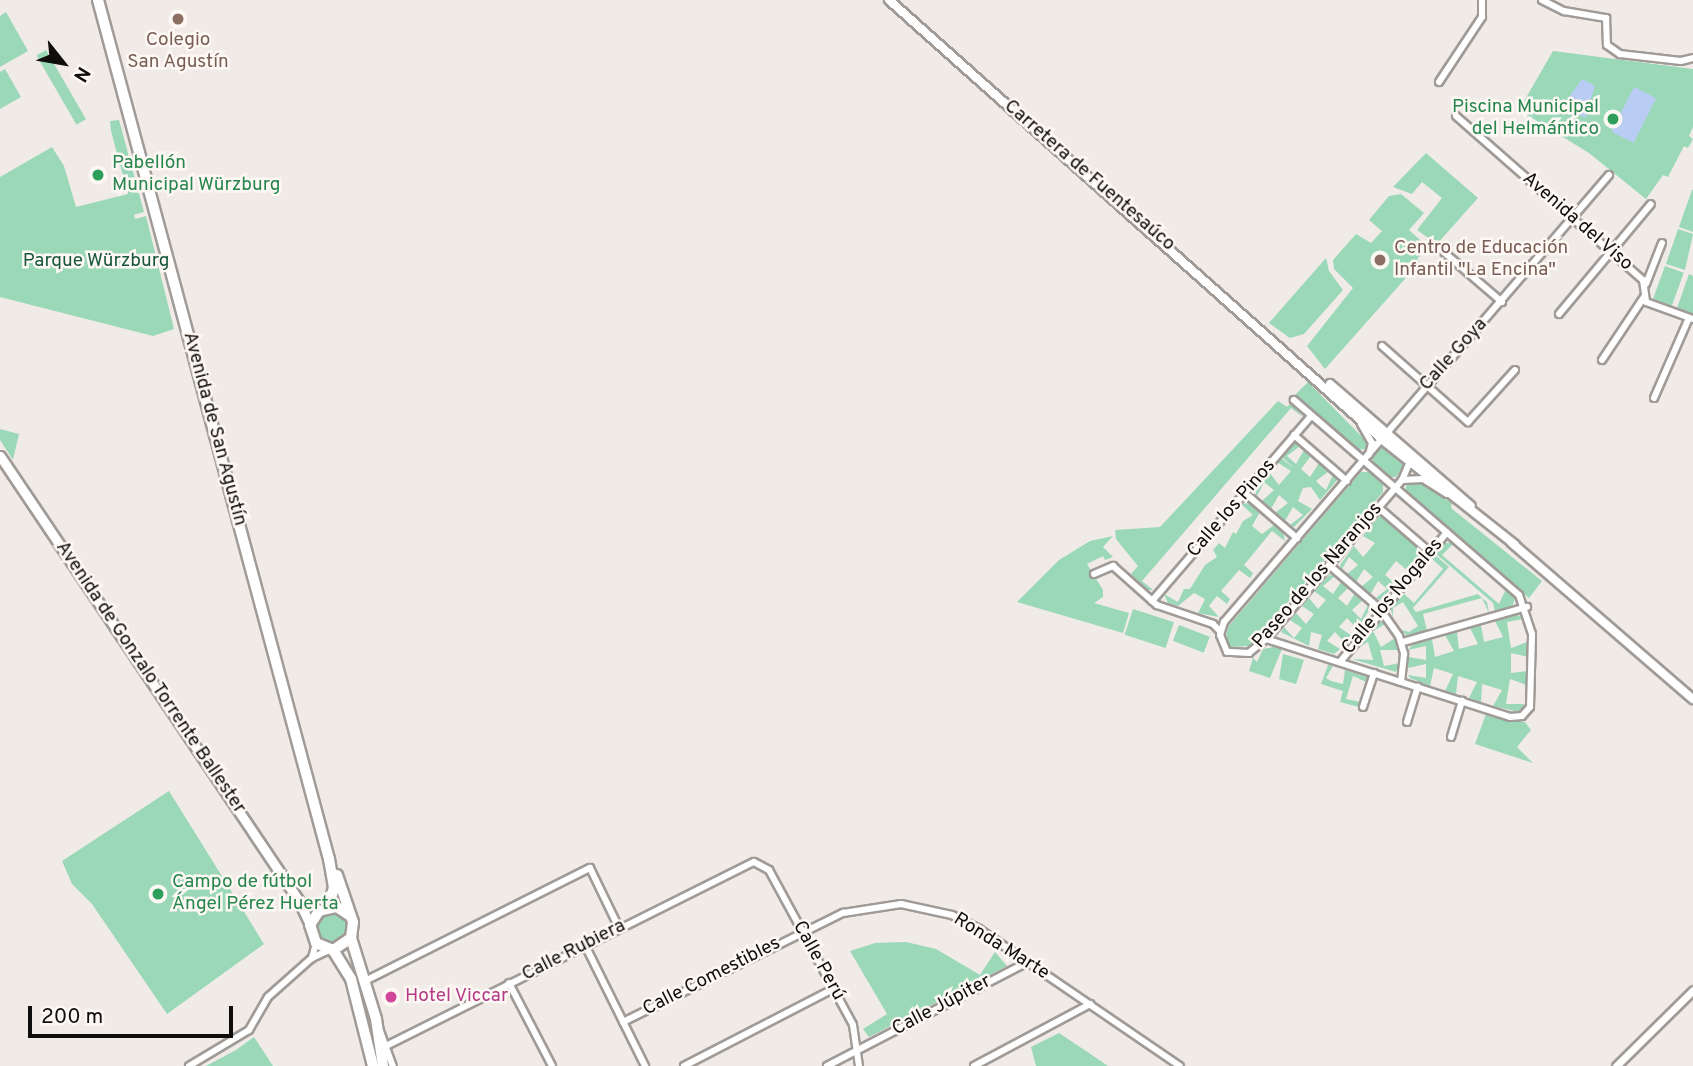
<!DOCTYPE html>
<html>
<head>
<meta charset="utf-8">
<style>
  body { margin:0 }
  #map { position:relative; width:1693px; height:1066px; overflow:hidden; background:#f0ebe7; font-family:Overpass,sans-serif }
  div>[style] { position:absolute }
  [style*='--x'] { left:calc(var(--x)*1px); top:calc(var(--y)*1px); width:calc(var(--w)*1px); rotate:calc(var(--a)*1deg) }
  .green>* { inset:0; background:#9ad8b8; transform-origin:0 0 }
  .round { border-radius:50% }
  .water>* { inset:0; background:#b9cdf4; transform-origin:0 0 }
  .roads { filter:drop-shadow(2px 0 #a09b97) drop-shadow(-2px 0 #a09b97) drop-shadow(0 2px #a09b97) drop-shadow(0 -2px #a09b97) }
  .minor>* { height:6px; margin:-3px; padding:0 3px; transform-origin:3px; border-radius:3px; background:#fff }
  .tertiary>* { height:7px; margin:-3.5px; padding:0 3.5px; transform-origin:3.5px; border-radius:3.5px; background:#fff }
  .secondary>* { height:8px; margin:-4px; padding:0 4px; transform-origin:4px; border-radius:4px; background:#fff }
  .primary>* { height:9px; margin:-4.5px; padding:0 4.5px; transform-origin:4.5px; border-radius:4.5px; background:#fff }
  .trunk>* { height:10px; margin:-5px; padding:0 5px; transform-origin:5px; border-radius:5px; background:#fff }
  .dots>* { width:19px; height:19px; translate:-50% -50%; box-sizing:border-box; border:4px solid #fef8f4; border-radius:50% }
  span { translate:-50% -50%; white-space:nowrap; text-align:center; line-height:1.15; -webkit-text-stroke:5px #fef8f4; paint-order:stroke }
  .education-label { font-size:19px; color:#785e54 }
  .left { translate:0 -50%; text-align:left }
  .leisure-label { font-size:19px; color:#27864d }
  .right { translate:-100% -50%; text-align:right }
  .street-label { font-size:19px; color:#100e0d }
  .park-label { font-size:19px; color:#19573d }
  .hotel-label { font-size:19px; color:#b23c85 }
  .north { position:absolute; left:28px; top:28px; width:70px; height:70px; -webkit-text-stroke:5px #fef8f4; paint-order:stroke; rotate:121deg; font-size:19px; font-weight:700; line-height:28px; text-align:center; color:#100e0d }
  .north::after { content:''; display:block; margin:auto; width:24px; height:32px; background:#100e0d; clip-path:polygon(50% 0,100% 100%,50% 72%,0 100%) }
  .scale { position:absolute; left:28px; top:1006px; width:205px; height:32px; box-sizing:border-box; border:4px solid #100e0d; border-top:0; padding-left:9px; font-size:21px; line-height:24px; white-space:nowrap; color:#100e0d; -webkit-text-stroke:5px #fef8f4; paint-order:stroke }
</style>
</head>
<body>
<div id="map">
  <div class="green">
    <i style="clip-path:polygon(6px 12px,28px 51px,0 67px,0 16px)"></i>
    <i style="left:46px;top:50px;width:80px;height:11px;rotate:60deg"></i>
    <i style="clip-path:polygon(1553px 51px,1693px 69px,1693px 127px,1689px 136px,1693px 139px,1688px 148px,1684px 146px,1668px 177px,1663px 175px,1646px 199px,1589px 153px,1519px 110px)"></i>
    <i style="clip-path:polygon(5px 69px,21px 97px,0 109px,0 72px)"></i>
    <i style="clip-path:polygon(119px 120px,144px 212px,134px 215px,135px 219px,146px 216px,174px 329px,153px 336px,0 297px,0 177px,52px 147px,64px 166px,76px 207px,128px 194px,111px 131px,110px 121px)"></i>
    <i style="clip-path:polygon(1426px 153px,1478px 198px,1437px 244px,1417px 230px,1442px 198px,1422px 182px,1412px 194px,1393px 187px)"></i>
    <i style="clip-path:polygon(1692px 190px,1693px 190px,1693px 232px,1679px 227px)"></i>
    <i style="clip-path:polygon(1401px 194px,1424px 213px,1409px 230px,1428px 247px,1417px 259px,1420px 262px,1325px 369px,1307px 346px,1353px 288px,1334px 269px,1333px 260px,1356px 234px,1371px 243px,1382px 231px,1369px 220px,1389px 196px)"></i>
    <i style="clip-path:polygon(1678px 229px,1693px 234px,1685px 270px,1666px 264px)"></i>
    <i style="clip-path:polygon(1326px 258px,1329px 271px,1343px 290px,1304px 334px,1290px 338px,1269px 323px)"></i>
    <i style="left:1665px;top:266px;width:20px;height:35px;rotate:20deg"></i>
    <i style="clip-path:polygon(1689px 274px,1693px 276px,1693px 314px,1677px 308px)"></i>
    <i style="clip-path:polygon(1308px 382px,1368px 443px,1366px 449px,1357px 450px,1294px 396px)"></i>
    <i style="clip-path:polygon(1278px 401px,1287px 407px,1291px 403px,1303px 417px,1291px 408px,1142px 581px,1153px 590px,1148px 590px,1131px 574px,1138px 566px,1116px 539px,1115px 530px,1160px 527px)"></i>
    <i style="clip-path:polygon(0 429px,19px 434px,13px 460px,0 440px)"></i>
    <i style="clip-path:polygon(1295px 442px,1300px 446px,1287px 456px,1296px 464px,1304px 450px,1311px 456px,1301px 469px,1310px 477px,1319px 463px,1329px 471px,1316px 481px,1321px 486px,1326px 490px,1333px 475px,1338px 479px,1320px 500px,1311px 487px,1303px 488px,1298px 501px,1312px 509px,1294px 527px,1290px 525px,1303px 515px,1293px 507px,1285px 521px,1275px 513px,1288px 503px,1279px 495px,1271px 509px,1262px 501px,1274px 490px,1264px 482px,1257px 496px,1255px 491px,1269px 472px,1279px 485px,1291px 471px,1277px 462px,1281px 458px,1295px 469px,1282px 457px)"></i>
    <i style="clip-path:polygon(1383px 446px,1406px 464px,1396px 477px,1388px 477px,1374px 465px,1373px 457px)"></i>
    <i style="clip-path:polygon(1361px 472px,1369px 472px,1383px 484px,1383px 492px,1250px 646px,1231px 647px,1226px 639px,1228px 627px)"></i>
    <i style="clip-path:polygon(1416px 481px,1452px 503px,1451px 508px,1542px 581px,1529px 598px,1406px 493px,1406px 485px)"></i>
    <i style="clip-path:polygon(1249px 503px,1260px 512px,1252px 526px,1262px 534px,1274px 525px,1283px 532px,1285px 541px,1272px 531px,1244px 565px,1253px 573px,1250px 578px,1239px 570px,1221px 591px,1230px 599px,1227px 604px,1217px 596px,1209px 606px,1219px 617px,1198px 613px,1205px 599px,1194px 593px,1178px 606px,1168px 603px,1164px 594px,1178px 602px,1184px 589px,1190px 589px,1205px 565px,1217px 557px,1213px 550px,1219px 543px,1225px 548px,1233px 532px,1236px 534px,1243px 521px,1253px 515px,1241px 504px)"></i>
    <i style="clip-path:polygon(1380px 515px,1423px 553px,1407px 570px,1396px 561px,1385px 575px,1396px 584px,1380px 600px,1376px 598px,1387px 589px,1378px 581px,1370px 595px,1361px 587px,1373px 577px,1364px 569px,1356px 582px,1347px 574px,1358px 565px,1349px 557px,1342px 569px,1340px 565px,1354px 546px,1363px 557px,1375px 543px,1363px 536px)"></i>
    <i style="clip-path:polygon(1113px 536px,1103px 547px,1113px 557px,1105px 560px,1103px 556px,1087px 564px,1103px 590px,1103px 597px,1094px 603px,1129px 613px,1123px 633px,1017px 602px,1059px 560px,1090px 541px)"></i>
    <i style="clip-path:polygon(1444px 543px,1454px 543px,1442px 555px,1499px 604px,1506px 589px,1515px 597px,1513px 605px,1495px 612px,1493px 603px,1435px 553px)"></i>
    <i style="clip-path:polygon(1434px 554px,1449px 567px,1413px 608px,1416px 612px,1478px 594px,1482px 598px,1487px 602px,1489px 613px,1482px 598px,1423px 614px,1427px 631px,1406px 635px,1402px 630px,1409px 632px,1418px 626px,1403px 602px,1393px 608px,1393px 617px,1390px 607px,1402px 592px,1414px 603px,1443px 569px,1431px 558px)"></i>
    <i style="clip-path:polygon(1329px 575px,1335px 576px,1323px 586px,1333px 594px,1341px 582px,1348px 588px,1338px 598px,1347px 606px,1355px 593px,1363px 600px,1352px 610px,1361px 619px,1368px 605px,1370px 609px,1357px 629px,1347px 618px,1339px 627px,1352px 636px,1345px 643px,1335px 632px,1327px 641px,1340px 649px,1334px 654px,1318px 649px,1322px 635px,1311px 632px,1309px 646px,1281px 632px,1284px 627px,1294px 638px,1302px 628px,1290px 620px,1296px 613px,1306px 624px,1314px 614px,1302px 606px,1305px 602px,1309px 598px,1318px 609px,1326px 600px,1314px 591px)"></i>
    <i style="left:1133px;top:609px;width:43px;height:27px;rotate:18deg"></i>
    <i style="clip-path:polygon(1518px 615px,1523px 619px,1507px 622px,1511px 648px,1527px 642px,1528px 657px,1511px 653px,1511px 673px,1528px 671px,1528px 678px,1527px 685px,1510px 679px,1506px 704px,1524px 704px,1519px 712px,1493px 706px,1502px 690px,1482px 684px,1481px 702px,1469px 698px,1477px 682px,1458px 676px,1456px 694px,1445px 691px,1453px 674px,1434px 668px,1430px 686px,1410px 678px,1408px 675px,1426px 678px,1426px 664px,1408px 668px,1408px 657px,1426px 660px,1426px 646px,1408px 650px,1413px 644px,1432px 639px,1435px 657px,1454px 651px,1445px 635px,1457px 632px,1459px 649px,1478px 644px,1470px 628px,1481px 625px,1484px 642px,1503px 637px,1495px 621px)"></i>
    <i style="clip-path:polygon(1384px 620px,1387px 623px,1373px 631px,1381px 647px,1395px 638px,1399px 650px,1380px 650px,1384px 666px,1400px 663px,1396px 672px,1352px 659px,1373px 660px,1368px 642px,1350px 653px,1376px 621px)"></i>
    <i style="left:1179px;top:625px;width:33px;height:17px;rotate:21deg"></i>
    <i style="clip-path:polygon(1273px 647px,1282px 649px,1270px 678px,1249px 671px,1253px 658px,1257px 662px,1263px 649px)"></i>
    <i style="clip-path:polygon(1283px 654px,1304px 660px,1296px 684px,1279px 679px)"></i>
    <i style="clip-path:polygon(1328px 665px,1333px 666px,1326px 678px,1331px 681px,1343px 684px,1345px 670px,1367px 677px,1366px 682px,1353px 676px,1346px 699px,1360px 702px,1359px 707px,1340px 702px,1343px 691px,1321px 684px)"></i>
    <i style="clip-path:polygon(1486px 714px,1525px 722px,1531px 730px,1517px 747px,1533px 763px,1475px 744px)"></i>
    <i style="clip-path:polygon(169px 791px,264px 944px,167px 1014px,92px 904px,72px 884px,62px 861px)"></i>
    <i class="round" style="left:317px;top:914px;width:30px;height:30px"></i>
    <i style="clip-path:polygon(906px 942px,936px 949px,980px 975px,995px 952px,1007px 966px,869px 1037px,863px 1029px,887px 1014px,850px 951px,875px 943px)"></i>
    <i style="clip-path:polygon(1059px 1033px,1089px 1053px,1108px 1066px,1036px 1066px,1031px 1047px)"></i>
    <i style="clip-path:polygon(254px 1037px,273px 1066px,206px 1066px,236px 1050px)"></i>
  </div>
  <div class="water">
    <i style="clip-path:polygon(1582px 79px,1595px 86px,1585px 118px,1572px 111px,1575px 104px,1567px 100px)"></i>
    <i style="left:1634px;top:87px;width:25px;height:50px;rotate:27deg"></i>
  </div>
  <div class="roads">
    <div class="minor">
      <i style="--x:1542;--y:0;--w:25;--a:27"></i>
      <i style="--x:1564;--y:11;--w:43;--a:9.5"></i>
      <i style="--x:1606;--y:18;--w:27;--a:88"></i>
      <i style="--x:1607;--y:45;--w:16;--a:35"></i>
      <i style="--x:1620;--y:54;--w:61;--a:6.5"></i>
      <i style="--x:1681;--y:61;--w:12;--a:-14"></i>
      <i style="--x:1439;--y:82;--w:78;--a:-56.5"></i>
      <i style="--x:1482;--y:17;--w:17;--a:-90"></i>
      <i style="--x:1456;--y:116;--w:249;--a:41.3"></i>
      <i style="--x:1643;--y:280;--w:22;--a:82"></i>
      <i style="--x:1646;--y:302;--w:50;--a:19.9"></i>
      <i style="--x:1439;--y:248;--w:83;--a:40.6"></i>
      <i style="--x:1646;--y:284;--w:44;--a:-68.7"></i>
      <i style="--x:1559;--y:314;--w:143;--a:-50.1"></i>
      <i style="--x:1382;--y:346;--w:115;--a:41.5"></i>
      <i style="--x:1468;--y:422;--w:70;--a:-47.9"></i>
      <i style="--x:1602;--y:360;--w:76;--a:-56.3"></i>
      <i style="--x:1654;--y:398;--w:87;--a:-66.4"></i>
      <i style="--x:1361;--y:424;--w:22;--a:60"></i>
      <i style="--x:1372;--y:443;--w:12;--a:104"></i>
      <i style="--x:1294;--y:435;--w:70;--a:41"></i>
      <i style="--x:1411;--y:459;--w:23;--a:113"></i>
      <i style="--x:1402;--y:480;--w:209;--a:130.5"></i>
      <i style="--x:1266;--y:639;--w:22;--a:141"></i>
      <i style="--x:1249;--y:653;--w:22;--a:-177"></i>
      <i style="--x:1227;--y:652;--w:18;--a:-112"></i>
      <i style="--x:1220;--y:635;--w:14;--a:-73"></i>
      <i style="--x:1224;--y:622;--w:590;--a:-49.26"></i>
      <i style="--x:1402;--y:480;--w:21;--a:-3"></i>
      <i style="--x:1423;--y:479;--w:28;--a:32"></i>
      <i style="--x:1245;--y:493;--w:69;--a:40.9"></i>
      <i style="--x:1378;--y:507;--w:69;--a:40.9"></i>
      <i style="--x:1329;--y:565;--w:67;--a:40.8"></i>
      <i style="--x:1380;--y:609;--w:33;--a:55"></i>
      <i style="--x:1399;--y:636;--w:19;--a:74"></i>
      <i style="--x:1404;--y:654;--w:28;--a:96"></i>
      <i style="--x:1094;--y:574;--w:21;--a:-23"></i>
      <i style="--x:1113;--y:566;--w:59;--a:41.6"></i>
      <i style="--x:1157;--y:605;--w:59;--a:18.7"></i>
      <i style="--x:1213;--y:624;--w:10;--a:45"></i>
      <i style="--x:1152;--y:601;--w:244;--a:-49.3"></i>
      <i style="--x:1266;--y:639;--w:256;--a:17.7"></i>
      <i style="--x:1510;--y:717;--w:12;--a:-5"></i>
      <i style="--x:1522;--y:716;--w:12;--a:-48"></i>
      <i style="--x:1530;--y:707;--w:73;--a:-88.4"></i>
      <i style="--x:1532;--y:634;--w:41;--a:-108.4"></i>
      <i style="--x:1519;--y:595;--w:298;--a:-139.1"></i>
      <i style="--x:1403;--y:642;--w:129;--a:-15.8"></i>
      <i style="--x:1340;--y:662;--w:168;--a:-50.5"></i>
      <i style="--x:1363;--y:707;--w:36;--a:-72"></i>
      <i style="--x:1407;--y:722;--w:37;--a:-73"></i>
      <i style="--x:1451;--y:737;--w:38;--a:-73"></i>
      <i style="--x:316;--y:943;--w:16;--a:105"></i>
      <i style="--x:312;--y:958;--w:19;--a:-25"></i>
      <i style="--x:585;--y:945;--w:135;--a:63.6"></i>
      <i style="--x:365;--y:981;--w:252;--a:-26.7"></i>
      <i style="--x:590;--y:868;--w:67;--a:64.2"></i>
      <i style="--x:509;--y:983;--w:93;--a:62.6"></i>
      <i style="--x:623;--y:1022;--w:246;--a:-26.4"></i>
      <i style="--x:843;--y:913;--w:59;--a:-8.8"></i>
      <i style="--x:901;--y:904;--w:52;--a:12.2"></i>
      <i style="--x:952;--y:915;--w:30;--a:27"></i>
      <i style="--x:979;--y:929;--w:243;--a:34.3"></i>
      <i style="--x:380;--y:1031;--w:37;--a:70"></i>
      <i style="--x:388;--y:1045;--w:409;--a:-26.6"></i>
      <i style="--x:754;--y:862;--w:17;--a:28"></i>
      <i style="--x:769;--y:870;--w:176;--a:61.5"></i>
      <i style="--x:853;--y:1025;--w:41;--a:81.7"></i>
      <i style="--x:189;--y:1066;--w:70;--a:-31"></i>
      <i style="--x:249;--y:1030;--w:38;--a:-60"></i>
      <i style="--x:268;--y:997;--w:59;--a:-41.6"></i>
      <i style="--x:684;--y:1066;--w:168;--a:-27.3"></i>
      <i style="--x:827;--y:1066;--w:226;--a:-27.4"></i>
      <i style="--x:974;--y:1066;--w:132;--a:-28.1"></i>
    </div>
    <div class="tertiary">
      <i style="--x:1616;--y:1066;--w:108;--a:-44.6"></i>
    </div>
    <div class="secondary">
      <i style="--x:889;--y:0;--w:663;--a:41.7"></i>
      <i style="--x:1384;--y:441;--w:167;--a:38.4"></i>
      <i style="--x:1330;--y:384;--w:186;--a:40.9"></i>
      <i style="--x:1512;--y:543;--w:239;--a:40.8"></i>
    </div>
    <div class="primary">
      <i style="--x:0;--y:456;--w:536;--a:56.1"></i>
      <i style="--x:299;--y:901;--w:26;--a:65"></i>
    </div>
    <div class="trunk">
      <i style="--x:98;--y:0;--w:890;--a:74.95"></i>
      <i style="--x:329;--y:859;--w:28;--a:80"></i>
      <i style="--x:334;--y:887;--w:21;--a:104"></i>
      <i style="--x:337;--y:875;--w:50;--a:71.2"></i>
      <i style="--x:353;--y:922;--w:16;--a:97"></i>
      <i style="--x:351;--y:938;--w:22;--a:146"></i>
      <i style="--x:333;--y:950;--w:18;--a:-158"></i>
      <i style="--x:316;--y:943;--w:19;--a:-108"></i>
      <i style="--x:310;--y:925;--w:17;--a:-57"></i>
      <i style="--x:319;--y:911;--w:18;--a:-13"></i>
      <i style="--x:337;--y:907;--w:14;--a:34"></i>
      <i style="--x:351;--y:938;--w:85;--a:72.8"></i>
      <i style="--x:376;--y:1019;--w:48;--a:81.5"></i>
      <i style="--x:333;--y:950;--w:34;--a:58"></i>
      <i style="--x:351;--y:979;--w:90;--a:75.8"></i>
    </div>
  </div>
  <div class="dots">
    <i style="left:178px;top:19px;background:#8d6e63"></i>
    <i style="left:1613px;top:119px;background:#2e9e5b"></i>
    <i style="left:98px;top:175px;background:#2e9e5b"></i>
    <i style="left:1380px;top:260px;background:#8d6e63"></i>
    <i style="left:158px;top:894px;background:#2e9e5b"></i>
    <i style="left:391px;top:997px;background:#d1479c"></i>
  </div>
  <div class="education-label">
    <span style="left:178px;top:52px">Colegio<br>San Agustín</span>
    <span class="left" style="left:1394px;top:260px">Centro de Educación<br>Infantil "La Encina"</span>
  </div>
  <div class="leisure-label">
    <span class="right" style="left:1599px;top:119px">Piscina Municipal<br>del Helmántico</span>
    <span class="left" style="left:112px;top:175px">Pabellón<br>Municipal Würzburg</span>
    <span class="left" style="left:172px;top:894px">Campo de fútbol<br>Ángel Pérez Huerta</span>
  </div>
  <div class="street-label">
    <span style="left:1089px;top:176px;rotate:41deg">Carretera de Fuentesaúco</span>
    <span style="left:1577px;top:222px;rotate:41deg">Avenida del Viso</span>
    <span style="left:1454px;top:355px;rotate:-48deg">Calle Goya</span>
    <span style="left:214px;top:429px;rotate:75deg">Avenida de San Agustín</span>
    <span style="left:1232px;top:509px;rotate:-49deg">Calle los Pinos</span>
    <span style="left:1318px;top:576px;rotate:-49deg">Paseo de los Naranjos</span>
    <span style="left:1393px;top:597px;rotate:-50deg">Calle los Nogales</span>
    <span style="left:150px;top:678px;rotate:56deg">Avenida de Gonzalo Torrente Ballester</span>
    <span style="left:1001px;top:947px;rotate:32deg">Ronda Marte</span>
    <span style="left:574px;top:951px;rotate:-27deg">Calle Rubiera</span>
    <span style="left:818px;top:961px;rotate:61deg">Calle Perú</span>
    <span style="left:712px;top:977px;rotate:-27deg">Calle Comestibles</span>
    <span style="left:942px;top:1006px;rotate:-28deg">Calle Júpiter</span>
  </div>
  <div class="park-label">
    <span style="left:96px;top:262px">Parque Würzburg</span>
  </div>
  <div class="hotel-label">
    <span class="left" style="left:405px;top:997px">Hotel Viccar</span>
  </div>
  <div class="north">N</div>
  <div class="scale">200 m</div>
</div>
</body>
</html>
